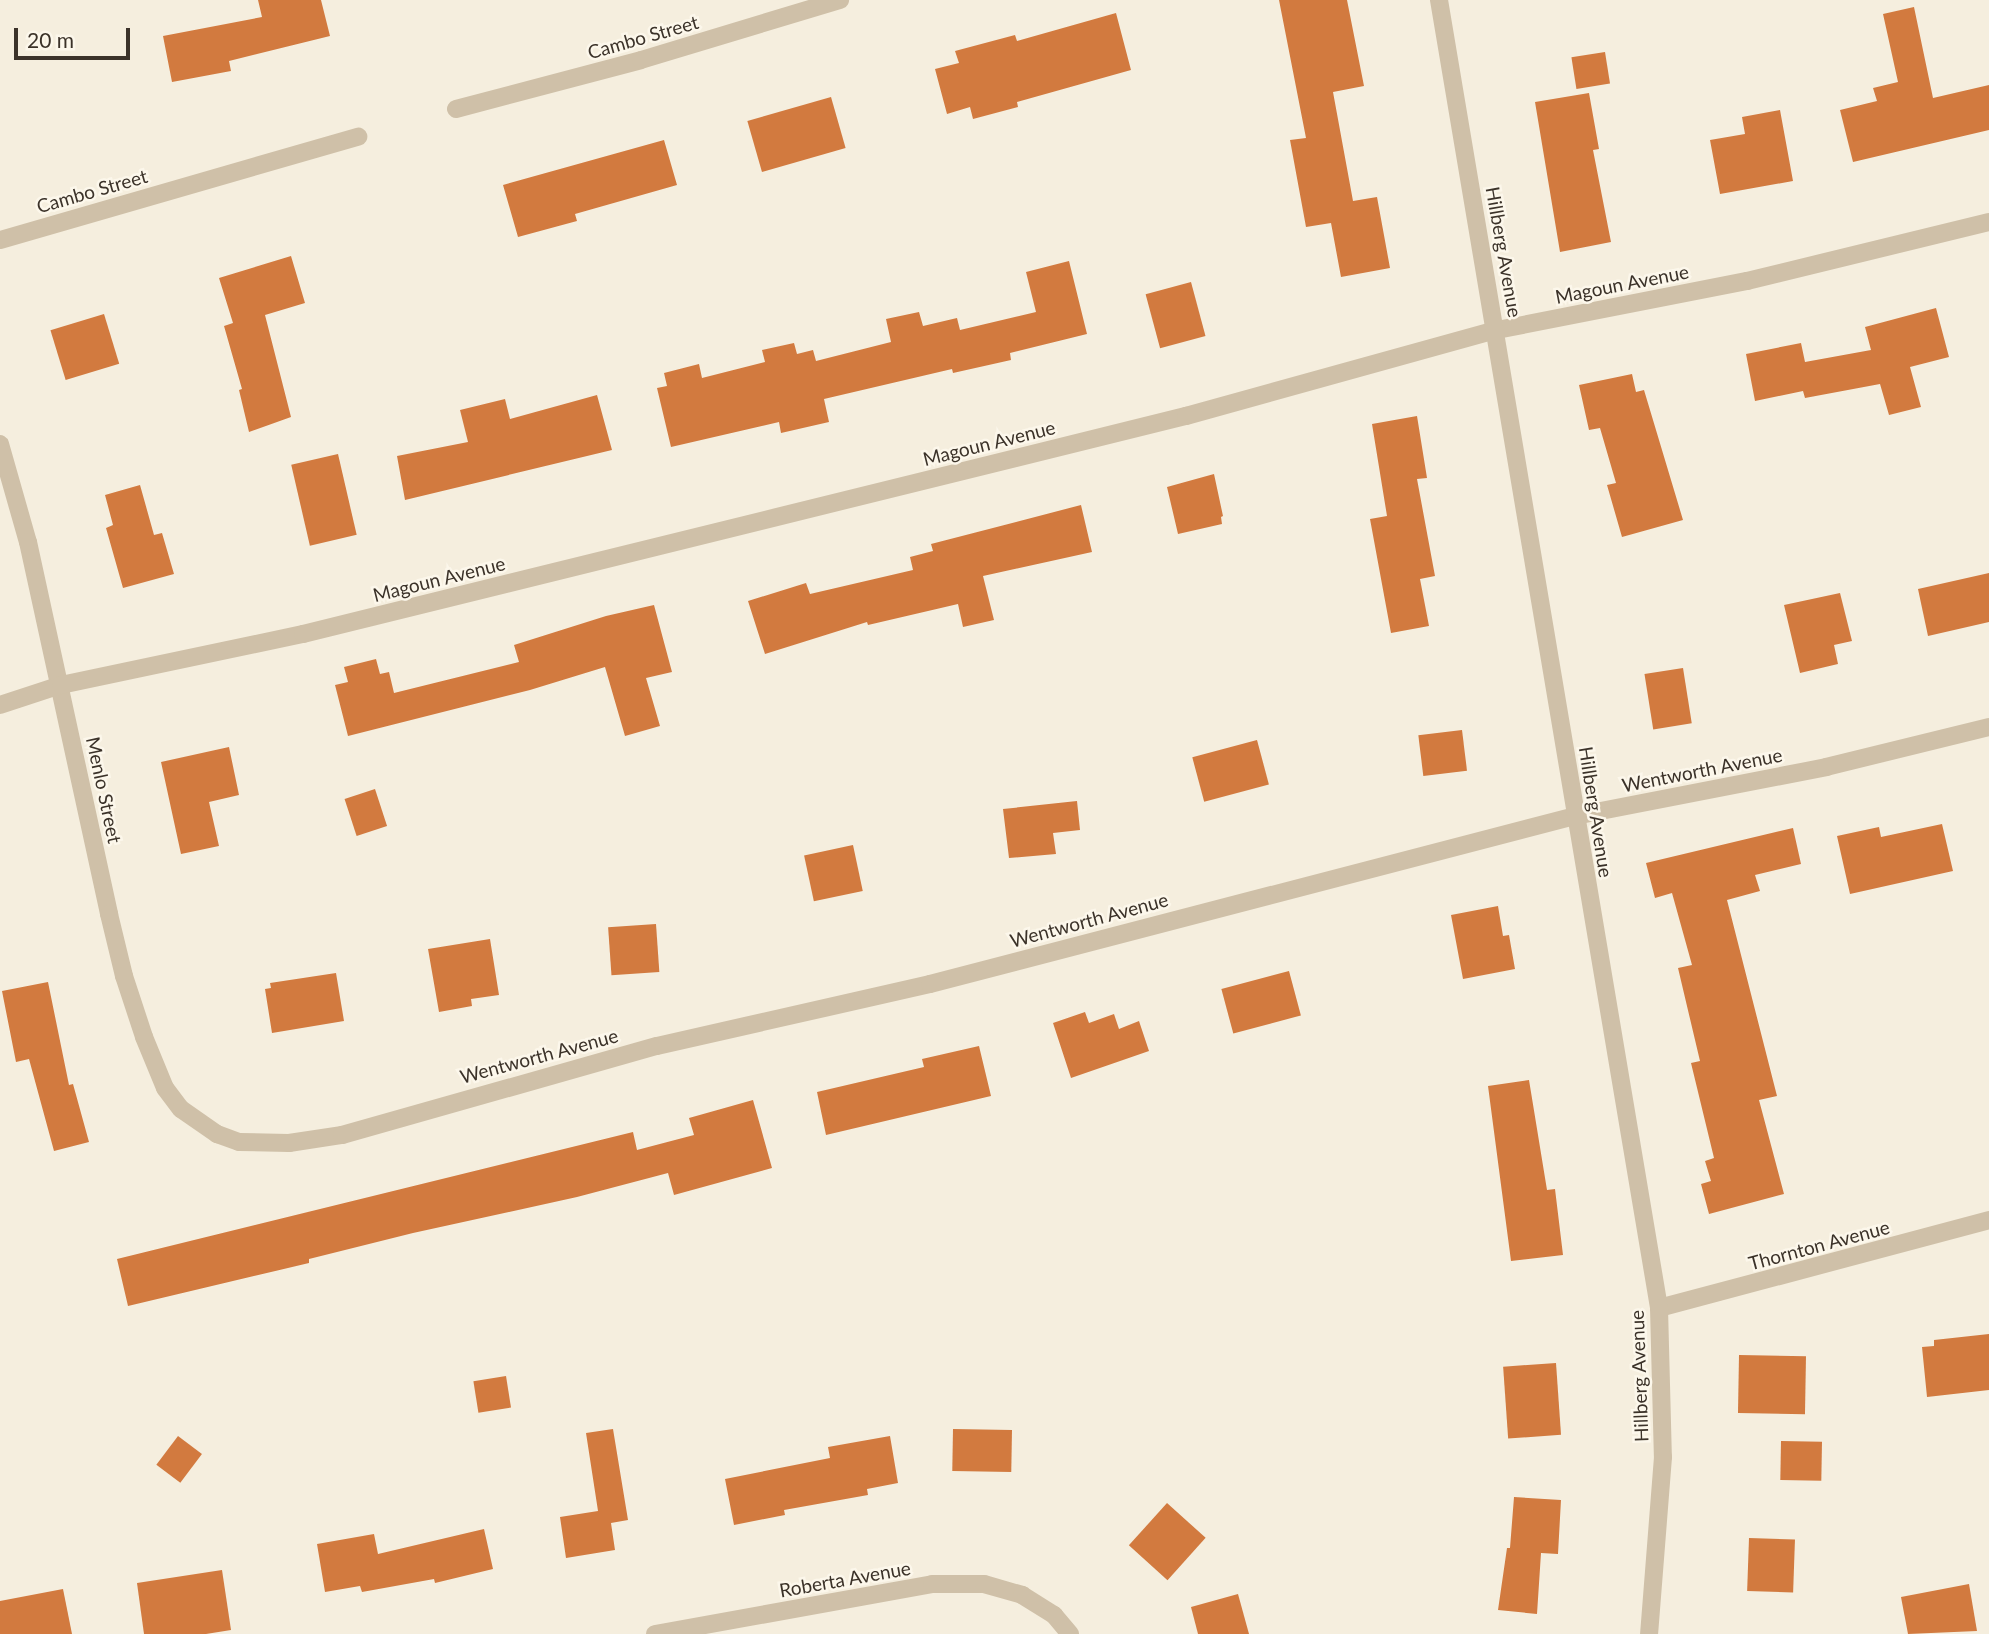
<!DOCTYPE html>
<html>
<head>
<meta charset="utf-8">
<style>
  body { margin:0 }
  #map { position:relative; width:1989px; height:1634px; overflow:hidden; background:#f5eede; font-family:Lato,sans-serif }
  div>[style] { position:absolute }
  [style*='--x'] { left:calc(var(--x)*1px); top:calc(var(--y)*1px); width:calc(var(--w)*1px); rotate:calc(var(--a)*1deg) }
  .building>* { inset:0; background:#d27a3f; transform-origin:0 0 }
  .minor>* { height:18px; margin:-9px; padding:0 9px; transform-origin:9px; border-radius:9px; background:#cfc0a8 }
  .tertiary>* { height:18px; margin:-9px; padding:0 9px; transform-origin:9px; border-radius:9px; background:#cfc0a8 }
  span { translate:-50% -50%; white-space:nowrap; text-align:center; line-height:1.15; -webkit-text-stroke:5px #fcf7eb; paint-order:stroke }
  .street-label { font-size:19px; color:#3b3229 }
  .scale { position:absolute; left:14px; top:28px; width:116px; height:32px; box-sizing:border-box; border:4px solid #3b3229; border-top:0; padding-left:9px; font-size:21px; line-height:24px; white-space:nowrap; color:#3b3229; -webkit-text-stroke:5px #fcf7eb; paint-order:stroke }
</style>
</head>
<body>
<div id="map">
  <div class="building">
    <i style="clip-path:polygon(258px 0,321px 0,330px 36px,229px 61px,231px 71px,172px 82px,163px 36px,262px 17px)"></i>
    <i style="clip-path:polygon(1279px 0,1347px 0,1364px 86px,1333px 92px,1353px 201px,1377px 197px,1390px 268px,1341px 277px,1331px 223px,1306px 227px,1290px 140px,1306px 138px)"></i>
    <i style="clip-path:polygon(1914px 7px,1933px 98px,1989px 85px,1989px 130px,1853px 162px,1840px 110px,1877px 101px,1873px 88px,1898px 82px,1883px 14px)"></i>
    <i style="clip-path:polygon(1116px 13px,1131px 70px,1017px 102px,1018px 107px,973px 119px,970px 107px,947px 114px,935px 69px,959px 63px,955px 51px,1015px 35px,1017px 41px)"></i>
    <i style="left:1605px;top:52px;width:32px;height:34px;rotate:81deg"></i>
    <i style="clip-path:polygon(1589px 93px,1599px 149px,1593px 150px,1611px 242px,1560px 252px,1535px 102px)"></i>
    <i style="left:831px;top:97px;width:53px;height:87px;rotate:74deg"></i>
    <i style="clip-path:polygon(1780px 110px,1793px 181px,1720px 194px,1710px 140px,1745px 134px,1742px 117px)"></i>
    <i style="clip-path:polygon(664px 140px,677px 185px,575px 214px,577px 221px,518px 237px,503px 185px)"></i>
    <i style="clip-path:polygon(291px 256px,305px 303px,265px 315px,291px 417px,249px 432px,239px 390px,242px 389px,224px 326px,233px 323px,219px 278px)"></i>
    <i style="clip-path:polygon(1069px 261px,1087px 334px,1010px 353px,1011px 360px,953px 373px,952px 369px,824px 399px,829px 422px,781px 433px,779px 422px,671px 447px,657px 388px,667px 386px,664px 373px,699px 364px,702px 378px,765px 362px,762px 350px,794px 343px,797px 354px,813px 350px,816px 361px,891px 342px,886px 319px,919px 312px,923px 326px,957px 318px,960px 330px,1036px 312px,1026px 272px)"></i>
    <i style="left:1191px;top:282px;width:56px;height:47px;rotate:75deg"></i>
    <i style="clip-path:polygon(1936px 308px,1949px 357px,1910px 367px,1921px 407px,1889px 415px,1880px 384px,1805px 398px,1803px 391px,1755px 401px,1746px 354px,1801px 343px,1805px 362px,1871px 350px,1865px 327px)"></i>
    <i style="left:104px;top:314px;width:52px;height:56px;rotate:73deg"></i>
    <i style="clip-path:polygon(1632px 374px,1636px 392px,1644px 390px,1683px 520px,1622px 537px,1607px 485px,1616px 483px,1600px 428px,1589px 430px,1579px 385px)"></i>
    <i style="clip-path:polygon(597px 395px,612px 450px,405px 500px,397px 456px,468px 442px,460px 410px,505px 399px,510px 419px)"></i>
    <i style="clip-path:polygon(1417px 416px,1427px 478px,1417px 479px,1435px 576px,1420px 579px,1429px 626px,1391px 633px,1370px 519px,1387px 516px,1372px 424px)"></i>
    <i style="left:338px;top:454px;width:83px;height:48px;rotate:77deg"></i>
    <i style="clip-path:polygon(1214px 474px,1223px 516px,1221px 517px,1222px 524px,1178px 534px,1167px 487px)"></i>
    <i style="clip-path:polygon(140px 485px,154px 535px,162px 533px,174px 574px,123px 588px,106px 528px,113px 525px,105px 495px)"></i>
    <i style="clip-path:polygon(1081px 505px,1092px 552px,983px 576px,994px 620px,963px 627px,958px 604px,868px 625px,867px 622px,765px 654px,748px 601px,806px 583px,810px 594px,913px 570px,910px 557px,933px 551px,931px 544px)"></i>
    <i style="clip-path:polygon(1989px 573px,1989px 622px,1928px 636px,1918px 589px)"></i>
    <i style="clip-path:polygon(1840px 593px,1852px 641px,1834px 645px,1838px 664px,1800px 673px,1784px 605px)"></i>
    <i style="clip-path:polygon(654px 605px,672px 672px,646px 678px,660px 726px,625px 736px,605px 667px,530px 690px,348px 736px,335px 685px,348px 682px,344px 667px,376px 659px,380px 674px,389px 672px,394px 693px,519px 662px,514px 645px,606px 616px)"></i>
    <i style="left:1683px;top:668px;width:56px;height:39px;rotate:81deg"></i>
    <i style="left:1462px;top:730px;width:41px;height:44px;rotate:83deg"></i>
    <i style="left:1257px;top:740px;width:46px;height:67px;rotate:75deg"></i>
    <i style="clip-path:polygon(229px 747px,239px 795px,209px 802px,219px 846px,181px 854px,161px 762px)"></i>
    <i style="left:375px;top:789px;width:39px;height:32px;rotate:72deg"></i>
    <i style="clip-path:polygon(1077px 801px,1080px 830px,1053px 833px,1056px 854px,1009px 858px,1003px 809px)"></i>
    <i style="clip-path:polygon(1942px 824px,1953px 871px,1850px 894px,1837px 836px,1879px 827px,1881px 837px)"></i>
    <i style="clip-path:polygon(1793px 828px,1801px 864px,1755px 875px,1760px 891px,1727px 900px,1777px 1096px,1759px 1100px,1784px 1194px,1709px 1214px,1701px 1184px,1711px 1181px,1705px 1161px,1714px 1158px,1691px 1063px,1700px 1061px,1678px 968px,1692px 965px,1672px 893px,1655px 898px,1646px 863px)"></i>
    <i style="left:853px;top:845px;width:47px;height:50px;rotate:78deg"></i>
    <i style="clip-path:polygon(1498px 906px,1503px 936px,1509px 935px,1515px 969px,1463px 979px,1451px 915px)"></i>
    <i style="left:656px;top:924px;width:48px;height:48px;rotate:86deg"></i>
    <i style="clip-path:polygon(490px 939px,499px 995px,471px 999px,472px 1006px,439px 1012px,428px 949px)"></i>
    <i style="left:1289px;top:971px;width:46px;height:70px;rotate:75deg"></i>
    <i style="clip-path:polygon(336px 973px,344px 1021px,272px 1033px,265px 989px,271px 988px,270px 983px)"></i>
    <i style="clip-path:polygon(48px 982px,69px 1085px,73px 1084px,89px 1142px,54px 1151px,29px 1059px,16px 1062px,2px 991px)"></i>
    <i style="clip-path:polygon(1085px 1012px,1089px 1023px,1114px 1014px,1119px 1029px,1139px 1021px,1149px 1051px,1071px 1078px,1053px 1023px)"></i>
    <i style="clip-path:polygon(979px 1046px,991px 1096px,826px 1135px,817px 1092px,924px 1067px,922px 1059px)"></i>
    <i style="clip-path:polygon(1529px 1080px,1547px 1190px,1555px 1189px,1563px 1255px,1511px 1261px,1488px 1086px)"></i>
    <i style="clip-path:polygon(753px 1100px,772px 1168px,674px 1195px,668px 1173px,577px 1197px,413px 1233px,309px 1259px,309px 1263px,128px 1306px,117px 1259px,633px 1132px,637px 1150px,694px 1135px,689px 1118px)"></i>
    <i style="clip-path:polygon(1989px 1334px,1989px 1390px,1927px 1397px,1922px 1347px,1934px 1346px,1934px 1340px)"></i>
    <i style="left:1739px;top:1355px;width:67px;height:58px;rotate:1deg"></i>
    <i style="left:1556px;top:1363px;width:72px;height:53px;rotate:86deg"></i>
    <i style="left:506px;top:1376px;width:32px;height:33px;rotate:81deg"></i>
    <i style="clip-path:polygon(613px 1429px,628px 1520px,611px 1523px,615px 1550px,566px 1558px,560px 1517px,598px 1511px,586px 1433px)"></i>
    <i style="left:953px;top:1429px;width:59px;height:42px;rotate:1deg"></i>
    <i style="left:178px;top:1436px;width:30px;height:36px;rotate:37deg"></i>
    <i style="clip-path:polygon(890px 1436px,898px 1483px,867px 1489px,868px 1495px,784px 1510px,785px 1515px,734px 1525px,725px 1479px,830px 1458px,828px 1447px)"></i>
    <i style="left:1781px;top:1441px;width:41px;height:39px;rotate:1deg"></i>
    <i style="clip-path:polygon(1514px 1497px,1561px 1500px,1558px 1554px,1541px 1553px,1537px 1614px,1498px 1610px,1507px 1548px,1510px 1548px)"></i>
    <i style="left:1167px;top:1503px;width:52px;height:57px;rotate:42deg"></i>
    <i style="clip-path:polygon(484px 1529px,493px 1569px,435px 1583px,434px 1579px,362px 1592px,360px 1586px,325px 1592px,317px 1544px,374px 1534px,378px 1554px)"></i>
    <i style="left:1749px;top:1538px;width:46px;height:53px;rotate:2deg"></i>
    <i style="clip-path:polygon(222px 1570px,231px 1630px,206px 1634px,144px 1634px,137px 1583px)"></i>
    <i style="clip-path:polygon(1969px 1584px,1977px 1631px,1908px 1634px,1901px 1597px)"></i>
    <i style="clip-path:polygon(63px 1589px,72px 1634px,0 1634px,0 1601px)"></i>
    <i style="clip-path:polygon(1238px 1594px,1249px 1634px,1198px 1634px,1191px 1607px)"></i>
  </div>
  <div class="minor">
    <i style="--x:456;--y:109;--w:191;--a:-14.8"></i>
    <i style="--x:641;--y:60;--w:208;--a:-16.8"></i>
    <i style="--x:0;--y:240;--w:373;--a:-16.1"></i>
    <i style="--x:0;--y:444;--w:102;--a:74.1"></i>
    <i style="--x:28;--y:542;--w:381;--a:77.7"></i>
    <i style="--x:109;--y:914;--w:64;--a:76.4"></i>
    <i style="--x:124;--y:976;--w:64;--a:71.8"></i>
    <i style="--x:144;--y:1037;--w:55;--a:67.6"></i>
    <i style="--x:165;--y:1088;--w:26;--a:53"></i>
    <i style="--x:181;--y:1109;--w:44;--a:34.8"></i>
    <i style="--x:217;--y:1134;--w:23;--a:20"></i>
    <i style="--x:239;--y:1142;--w:50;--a:1.1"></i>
    <i style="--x:289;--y:1143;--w:54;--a:-8.6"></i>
    <i style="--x:342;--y:1135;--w:327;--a:-15.8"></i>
    <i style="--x:657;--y:1046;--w:280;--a:-12.8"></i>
    <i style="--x:930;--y:984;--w:667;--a:-14.6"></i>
    <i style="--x:1575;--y:816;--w:256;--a:-11"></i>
    <i style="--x:1826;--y:767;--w:168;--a:-13.8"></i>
    <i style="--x:0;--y:705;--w:64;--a:-18.2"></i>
    <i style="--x:61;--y:685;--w:247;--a:-11.9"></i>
    <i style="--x:303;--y:634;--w:910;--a:-13.87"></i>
    <i style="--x:1186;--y:416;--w:323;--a:-15.5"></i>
    <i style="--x:1497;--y:330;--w:255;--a:-11.1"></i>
    <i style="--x:1747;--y:281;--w:249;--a:-13.7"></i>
    <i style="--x:1659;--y:1308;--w:342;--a:-14.9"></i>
    <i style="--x:655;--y:1634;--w:281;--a:-10.2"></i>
    <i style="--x:932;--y:1584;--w:52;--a:0"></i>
    <i style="--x:984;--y:1584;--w:40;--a:16"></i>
    <i style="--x:1022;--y:1595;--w:38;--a:32"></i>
    <i style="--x:1054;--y:1615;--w:25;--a:50"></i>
  </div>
  <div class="tertiary">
    <i style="--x:1439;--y:0;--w:1326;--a:80.45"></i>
    <i style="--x:1659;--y:1308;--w:149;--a:88.5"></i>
    <i style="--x:1663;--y:1457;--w:178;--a:94.5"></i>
  </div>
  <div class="street-label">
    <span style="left:643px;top:37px;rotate:-16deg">Cambo Street</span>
    <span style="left:92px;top:191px;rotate:-16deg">Cambo Street</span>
    <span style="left:1504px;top:252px;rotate:80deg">Hillberg Avenue</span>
    <span style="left:1622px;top:284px;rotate:-11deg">Magoun Avenue</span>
    <span style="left:989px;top:443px;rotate:-14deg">Magoun Avenue</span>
    <span style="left:439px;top:579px;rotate:-14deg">Magoun Avenue</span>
    <span style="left:1702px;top:770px;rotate:-11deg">Wentworth Avenue</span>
    <span style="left:104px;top:790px;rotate:78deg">Menlo Street</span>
    <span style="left:1596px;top:812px;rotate:81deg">Hillberg Avenue</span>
    <span style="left:1089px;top:920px;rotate:-15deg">Wentworth Avenue</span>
    <span style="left:539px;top:1056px;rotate:-15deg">Wentworth Avenue</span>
    <span style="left:1819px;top:1245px;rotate:-15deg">Thornton Avenue</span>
    <span style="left:1639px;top:1376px;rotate:-92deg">Hillberg Avenue</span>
    <span style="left:845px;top:1579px;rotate:-10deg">Roberta Avenue</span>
  </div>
  <div class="scale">20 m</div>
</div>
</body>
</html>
